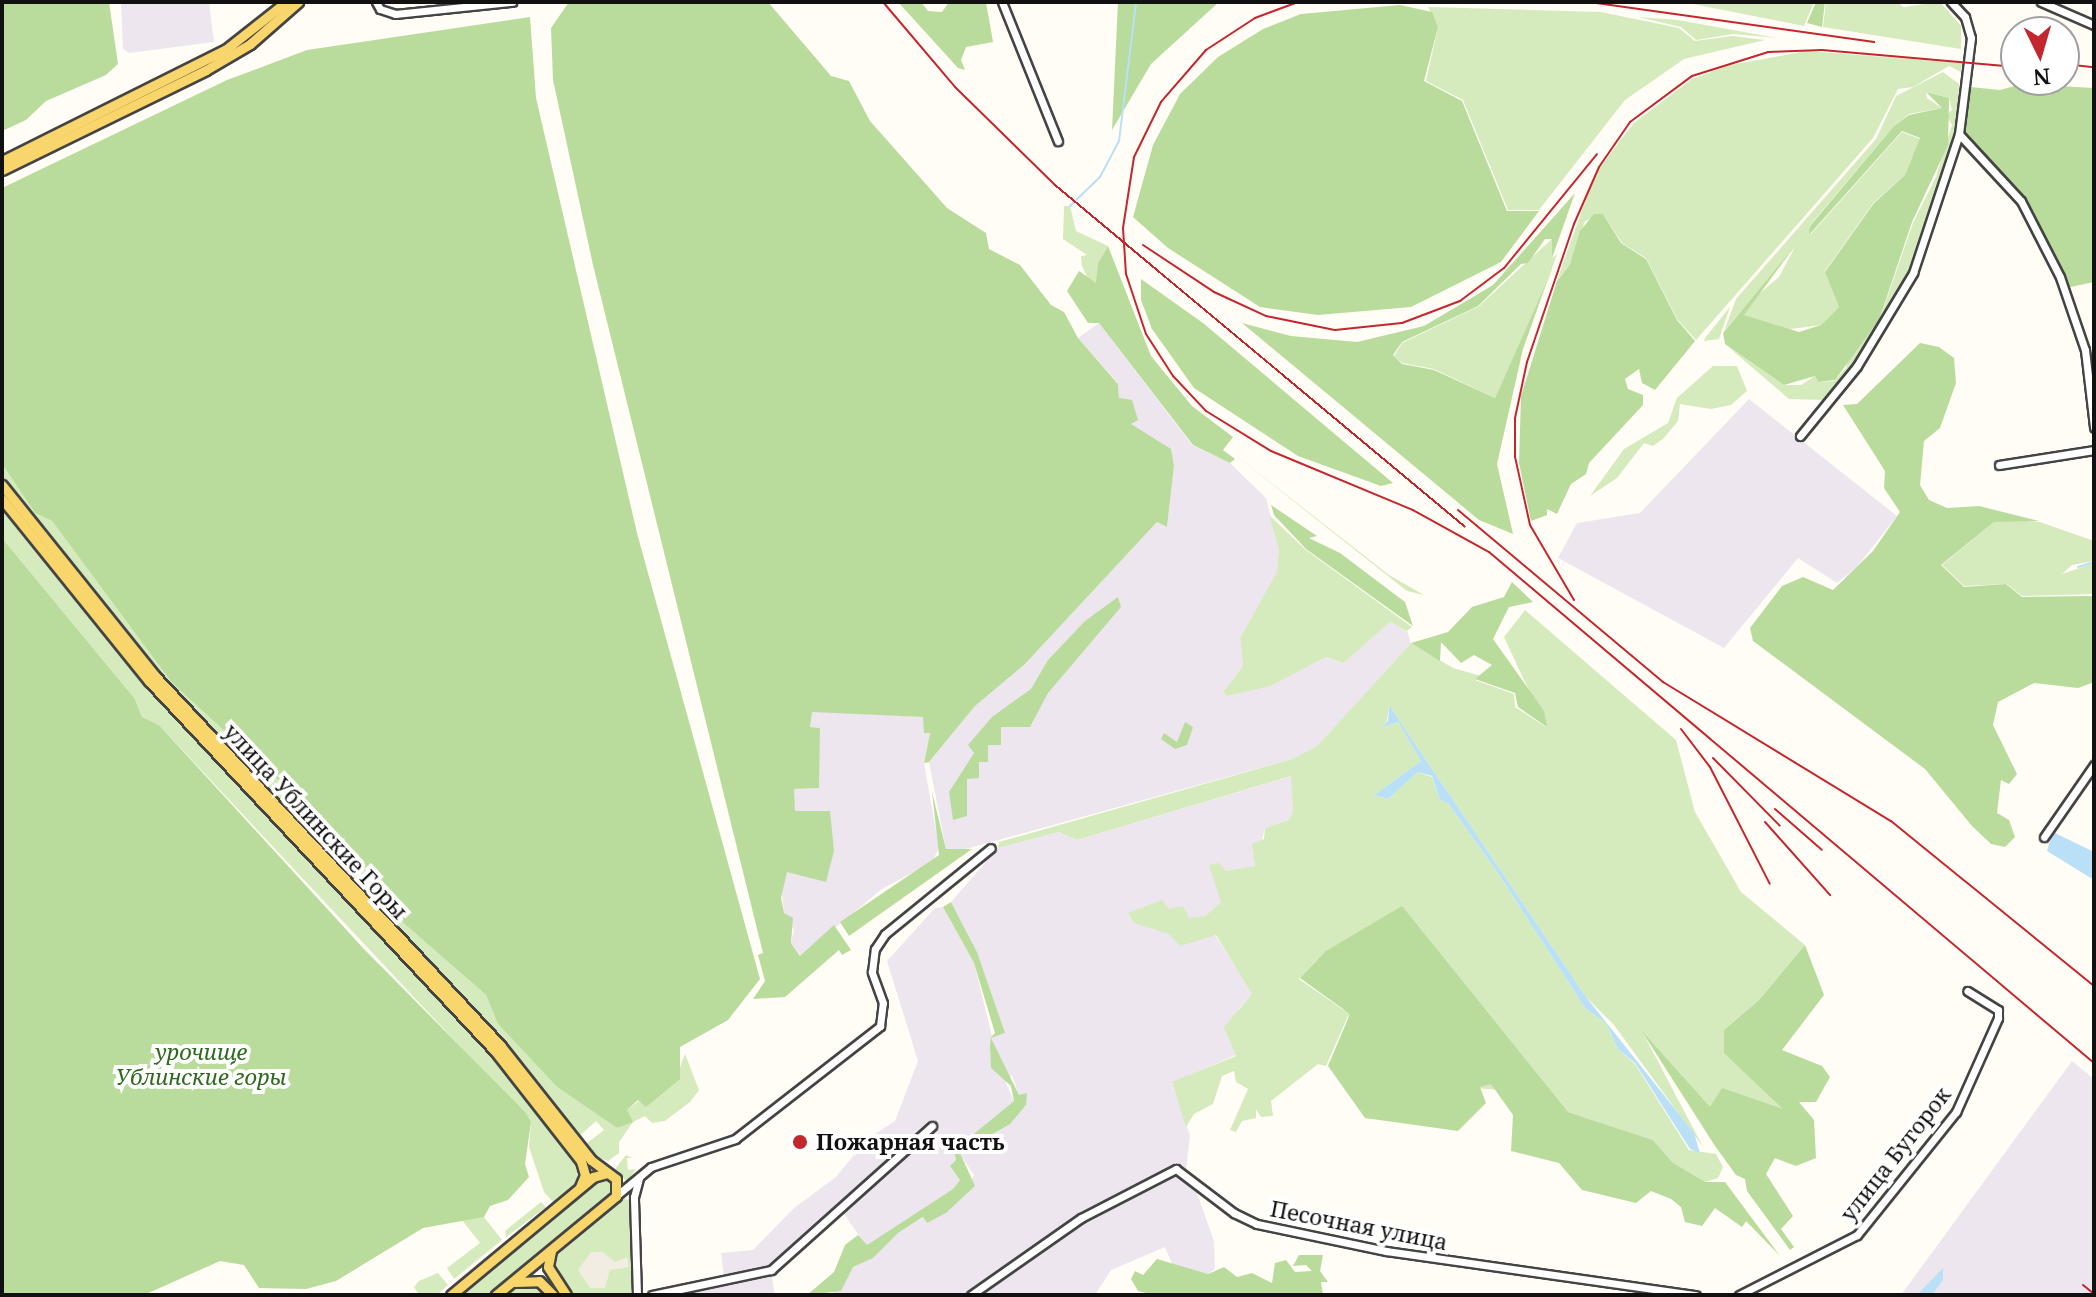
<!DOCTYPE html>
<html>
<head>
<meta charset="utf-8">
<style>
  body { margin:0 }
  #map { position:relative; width:2096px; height:1297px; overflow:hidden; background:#fffdf5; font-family:"Noto Serif",serif }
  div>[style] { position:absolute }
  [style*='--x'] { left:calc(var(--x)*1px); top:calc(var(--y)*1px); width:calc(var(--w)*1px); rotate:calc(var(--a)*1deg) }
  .industrial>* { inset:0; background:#eee6ef }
  .green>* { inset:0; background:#d5ebbd }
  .forest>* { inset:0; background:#b9dc9c }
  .plaza>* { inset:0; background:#f1ede2 }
  .water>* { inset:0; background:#b9e0f7 }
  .stream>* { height:2px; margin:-1px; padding:0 1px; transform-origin:1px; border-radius:1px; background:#b9e0f7 }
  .roads { filter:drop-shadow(2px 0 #444) drop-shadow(-2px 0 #444) drop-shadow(0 2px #444) drop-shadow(0 -2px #444) }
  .minor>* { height:7px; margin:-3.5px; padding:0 3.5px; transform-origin:3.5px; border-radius:3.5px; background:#fff }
  .major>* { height:9px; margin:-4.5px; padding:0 4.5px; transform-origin:4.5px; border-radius:4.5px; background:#f9d66b }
  .rail>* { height:2px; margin:-1px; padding:0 1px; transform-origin:1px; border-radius:1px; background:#c4262e }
  .dots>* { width:22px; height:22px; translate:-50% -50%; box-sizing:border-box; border:4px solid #fff; border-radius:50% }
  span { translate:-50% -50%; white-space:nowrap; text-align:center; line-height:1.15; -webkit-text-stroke:8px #fff; paint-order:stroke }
  .street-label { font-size:22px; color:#111 }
  .park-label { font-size:22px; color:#2f6b1f; font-style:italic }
  .poi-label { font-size:22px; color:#111; font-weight:700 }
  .left { translate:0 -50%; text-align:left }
  .frame { position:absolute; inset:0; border:4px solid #111; pointer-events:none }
  .north { position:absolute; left:2000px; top:16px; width:80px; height:80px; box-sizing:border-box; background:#fff; border:2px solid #a0a0a0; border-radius:50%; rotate:175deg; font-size:22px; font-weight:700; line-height:32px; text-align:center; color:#111 }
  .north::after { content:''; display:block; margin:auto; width:28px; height:36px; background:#c4262e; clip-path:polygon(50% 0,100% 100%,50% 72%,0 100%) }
</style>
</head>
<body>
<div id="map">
  <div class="industrial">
    <i style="clip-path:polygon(121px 2px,209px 2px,214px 42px,129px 53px,123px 49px)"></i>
    <i style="clip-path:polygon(1099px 323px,1192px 445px,1230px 463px,1266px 498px,1279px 549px,1277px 573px,1240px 638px,1243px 666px,1223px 692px,1227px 696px,1270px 685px,1326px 657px,1344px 663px,1390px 622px,1407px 631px,1411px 643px,1317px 746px,1292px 759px,955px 852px,946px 849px,929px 762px,975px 706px,1024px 665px,1157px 522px,1167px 527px,1174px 466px,1130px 423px,1132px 413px,1128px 401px,1119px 399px,1118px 383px,1078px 338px)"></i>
    <i style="clip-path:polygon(1749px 399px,1897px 516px,1856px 568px,1837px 583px,1798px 558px,1724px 648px,1558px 558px,1577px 523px,1640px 513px)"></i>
    <i style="clip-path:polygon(811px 711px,924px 717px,930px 733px,924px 763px,939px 848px,932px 862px,882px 889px,801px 956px,791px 943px,794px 930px,784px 913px,781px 885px,795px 812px,793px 789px,819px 788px,819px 728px,810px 727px)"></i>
    <i style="clip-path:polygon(1292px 776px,1293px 811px,1289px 820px,1265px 828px,1256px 866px,1226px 871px,1221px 902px,1205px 916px,1150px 929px,1215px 935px,1253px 994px,1239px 1008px,1236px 1055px,1172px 1083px,1190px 1136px,1185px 1179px,1193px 1182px,1214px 1241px,1215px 1269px,1208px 1274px,1173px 1266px,1165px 1247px,1111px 1270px,1095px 1295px,831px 1295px,853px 1267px,898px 1233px,924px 1217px,927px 1223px,957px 1203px,974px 1175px,959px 1153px,1010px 1123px,1026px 1105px,1026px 1093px,1019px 1096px,1012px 1075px,1006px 1083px,1014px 1101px,954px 1150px,960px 1180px,953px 1189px,866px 1246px,844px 1214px,771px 1271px,775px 1295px,661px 1295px,724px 1277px,721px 1253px,753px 1250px,794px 1208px,836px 1177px,867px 1139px,895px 1121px,918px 1061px,887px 961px,935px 908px,943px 907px,974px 963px,992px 1036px,1004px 1033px,977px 952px,951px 902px,998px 848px,1059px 832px,1077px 840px)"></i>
    <i style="clip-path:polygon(2072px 1061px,2094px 1079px,2094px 1295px,1901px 1295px)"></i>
  </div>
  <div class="green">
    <i style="clip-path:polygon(1683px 2px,1814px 2px,1804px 26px)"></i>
    <i style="clip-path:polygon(1826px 2px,1898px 2px,1903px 7px,1940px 2px,1961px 26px,1961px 49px,1823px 27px)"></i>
    <i style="clip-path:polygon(1428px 7px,1601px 12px,1679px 28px,1695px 41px,1732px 36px,1765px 40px,1684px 59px,1625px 100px,1539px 210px,1508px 210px,1463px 100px,1426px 81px,1438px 27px)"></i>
    <i style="clip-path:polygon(1638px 17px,1678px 20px,1777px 38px,1733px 34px,1696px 40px,1681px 27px)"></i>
    <i style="clip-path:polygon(1807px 51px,1962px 63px,1961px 72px,1949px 66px,1913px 87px,1898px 89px,1873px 138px,1696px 340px,1677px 319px,1646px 258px,1622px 243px,1603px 214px,1585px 221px,1570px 264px,1557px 280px,1596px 172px,1634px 123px,1692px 79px,1730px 65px)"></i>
    <i style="clip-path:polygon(1943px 72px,1959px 84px,1956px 130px,1911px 267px,1893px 307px,1825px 400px,1789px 399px,1726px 345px,1784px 385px,1801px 385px,1815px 376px,1818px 382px,1834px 381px,1846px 368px,1848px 358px,1879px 321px,1913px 223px,1936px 177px,1952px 125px,1946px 115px,1952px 110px,1949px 98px,1926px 92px,1927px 98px,1942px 108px,1909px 114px,1894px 126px,1810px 225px,1810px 235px,1902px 132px,1920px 139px,1905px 175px,1874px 202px,1825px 271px,1839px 307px,1821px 325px,1783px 330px,1744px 315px,1754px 298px,1779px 277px,1795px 247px,1724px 331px,1736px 299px,1876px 139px,1896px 96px)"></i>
    <i style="clip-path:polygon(1064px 206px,1070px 206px,1076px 231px,1108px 246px,1098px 263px,1097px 283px,1089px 281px,1082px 266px,1081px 256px,1087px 255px,1063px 239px)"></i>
    <i style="clip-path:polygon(1552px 239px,1552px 258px,1557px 254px,1549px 278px,1495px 398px,1434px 369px,1402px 363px,1394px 356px,1402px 343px,1479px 306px)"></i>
    <i style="clip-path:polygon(1730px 307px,1719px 339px,1704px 341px,1705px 338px)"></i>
    <i style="clip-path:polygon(1713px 366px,1737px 366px,1747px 391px,1731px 405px,1711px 409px,1680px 404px,1678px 421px,1663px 439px,1653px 446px,1644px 443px,1617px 478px,1590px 496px,1624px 449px,1668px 423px,1677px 398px)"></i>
    <i style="clip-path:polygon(1225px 447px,1389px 575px,1424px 595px,1407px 591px)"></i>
    <i style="clip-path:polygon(2px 464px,35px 513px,52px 521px,172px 683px,299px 799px,316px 821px,346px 844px,400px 920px,486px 995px,498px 1024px,557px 1087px,617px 1128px,627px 1110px,679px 1070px,685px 1054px,699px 1090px,690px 1102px,665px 1121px,652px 1123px,645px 1116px,633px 1122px,619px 1142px,619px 1153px,608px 1161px,593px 1156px,586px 1144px,604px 1130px,596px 1121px,578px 1137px,476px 1010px,145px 657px,2px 478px)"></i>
    <i style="clip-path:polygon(2px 505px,122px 658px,515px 1083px,577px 1161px,577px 1183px,553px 1202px,544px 1192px,529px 1147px,531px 1122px,159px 725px,142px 717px,135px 699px,2px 538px)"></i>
    <i style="clip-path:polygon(1269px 515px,1306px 550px,1412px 627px,1407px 631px,1390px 622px,1344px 663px,1326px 657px,1270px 686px,1227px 696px,1223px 692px,1243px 666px,1240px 638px,1277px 572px,1279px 549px)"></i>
    <i style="clip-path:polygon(2008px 519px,2040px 522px,2094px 541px,2094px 561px,2072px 565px,2062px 574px,2094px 563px,2094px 594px,2022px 596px,2007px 584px,1964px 586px,1942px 565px,1994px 522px)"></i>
    <i style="clip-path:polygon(evenodd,1525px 610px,1676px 740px,1695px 812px,1741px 892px,1805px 945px,1759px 1000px,1724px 1030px,1725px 1053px,1785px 1110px,1710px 1108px,1643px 1033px,1703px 1147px,1614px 1025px,1586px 997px,1389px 705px,1387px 721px,1380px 728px,1398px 722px,1421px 761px,1374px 795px,1388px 799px,1418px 772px,1432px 777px,1440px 800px,1448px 803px,1500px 876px,1585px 1008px,1606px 1023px,1618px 1049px,1635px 1064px,1689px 1150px,1716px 1154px,1723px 1167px,1718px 1178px,1705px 1182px,1672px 1162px,1653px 1140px,1501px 1090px,1387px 1082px,1348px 1016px,1326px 1066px,1318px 1064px,1271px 1101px,1273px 1116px,1261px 1117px,1256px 1109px,1256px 1118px,1242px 1121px,1236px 1132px,1230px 1130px,1248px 1089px,1236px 1082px,1234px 1071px,1222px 1076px,1213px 1104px,1194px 1114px,1186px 1127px,1172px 1082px,1236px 1056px,1224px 1027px,1252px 994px,1216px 935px,1180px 946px,1169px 934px,1134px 923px,1128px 913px,1162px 900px,1169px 909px,1183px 906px,1189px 918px,1205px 916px,1221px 902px,1209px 865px,1219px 863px,1226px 871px,1255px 866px,1252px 844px,1264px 839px,1265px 828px,1289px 820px,1293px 811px,1291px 776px,1077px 840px,1059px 832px,998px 848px,999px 842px,1292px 759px,1317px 746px,1411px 643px,1453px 668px,1481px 676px,1475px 680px,1514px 694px,1515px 707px,1546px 727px,1504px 637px,1525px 610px,1316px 961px,1345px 1011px,1299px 979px,1316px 961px)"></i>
    <i style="clip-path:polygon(626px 1155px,632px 1158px,627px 1158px,628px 1170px,636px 1169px,627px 1182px,615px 1169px)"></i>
    <i style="clip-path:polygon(607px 1177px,614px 1183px,612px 1193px,489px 1295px,457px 1295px,595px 1181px)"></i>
    <i style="clip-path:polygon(623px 1198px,632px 1201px,634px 1295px,570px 1295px,552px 1271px,553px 1259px)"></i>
    <i style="clip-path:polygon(541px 1202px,546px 1207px,506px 1237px,505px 1231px)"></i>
    <i style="clip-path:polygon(467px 1216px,484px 1217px,502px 1240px,454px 1279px,447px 1268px,480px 1243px,462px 1220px)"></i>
    <i style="clip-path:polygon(438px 1273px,448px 1285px,437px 1295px,419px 1295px,414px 1287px,419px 1281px)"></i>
    <i style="clip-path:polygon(536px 1285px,547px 1295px,505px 1295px,517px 1286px)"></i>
  </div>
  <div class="forest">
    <i style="clip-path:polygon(2px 2px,109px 2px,118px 64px,106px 75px,46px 101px,26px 120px,2px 131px)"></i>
    <i style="clip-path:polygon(569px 2px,768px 2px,831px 76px,849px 81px,870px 121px,947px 208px,986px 233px,989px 249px,1020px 265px,1051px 305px,1064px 312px,1078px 338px,1118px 384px,1119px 398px,1132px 400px,1138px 420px,1131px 424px,1171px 449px,1174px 466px,1167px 527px,1157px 522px,1024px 665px,975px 706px,929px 762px,924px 763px,930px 733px,924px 733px,923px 717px,812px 712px,810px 727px,820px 728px,819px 788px,794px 789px,795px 811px,830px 811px,834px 851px,826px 882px,787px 872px,781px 898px,784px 913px,793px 918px,791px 943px,800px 956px,834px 925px,851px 950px,842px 955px,839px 950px,785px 997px,753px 999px,765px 981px,758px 955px,763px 953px,593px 265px,553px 80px,551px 28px)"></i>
    <i style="clip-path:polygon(898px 2px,921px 2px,928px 11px,942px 12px,949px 2px,986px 2px,993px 42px,966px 47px,961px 60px,965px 70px,958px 68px)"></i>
    <i style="clip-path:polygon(1118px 2px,1219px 2px,1151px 64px,1112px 130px)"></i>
    <i style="clip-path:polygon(1816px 2px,1825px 2px,1822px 27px,1807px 23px)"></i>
    <i style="clip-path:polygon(1400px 5px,1432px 12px,1438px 27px,1424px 81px,1462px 101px,1507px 211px,1539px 211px,1501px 262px,1411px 307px,1318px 315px,1260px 307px,1168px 248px,1133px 217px,1153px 145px,1180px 94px,1218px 57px,1263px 29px,1301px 14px)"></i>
    <i style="clip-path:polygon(530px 17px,536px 98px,637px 533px,760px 979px,728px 1020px,680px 1047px,680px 1079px,646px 1107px,638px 1100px,627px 1110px,633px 1122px,617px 1128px,557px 1087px,498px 1024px,486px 995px,400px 920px,346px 844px,316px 821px,299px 799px,172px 683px,52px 521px,35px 513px,2px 464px,2px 188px,227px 80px,307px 50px)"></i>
    <i style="clip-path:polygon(2022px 84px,2094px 88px,2094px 282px,2066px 288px,2022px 195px,1965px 134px,1971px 87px,2000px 90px)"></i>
    <i style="clip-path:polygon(1926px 92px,1949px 98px,1948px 145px,1912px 222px,1879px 320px,1835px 380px,1818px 382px,1815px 376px,1784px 385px,1725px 344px,1723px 333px,1795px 246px,1744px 315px,1799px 332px,1821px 325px,1839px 307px,1825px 272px,1874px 203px,1905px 175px,1920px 138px,1902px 131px,1809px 235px,1810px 226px,1894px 126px,1909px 115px,1942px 108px)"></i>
    <i style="clip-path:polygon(1575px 193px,1552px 258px,1552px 239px,1545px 239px,1528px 263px,1521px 264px,1478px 306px,1402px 342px,1393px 355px,1402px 364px,1434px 370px,1495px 398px,1548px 279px,1523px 349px,1497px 464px,1513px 534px,1479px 520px,1242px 323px,1291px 336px,1357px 342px,1424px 326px,1493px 285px)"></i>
    <i style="clip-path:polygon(1594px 214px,1603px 214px,1621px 243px,1646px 259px,1677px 320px,1695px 341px,1655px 390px,1642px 383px,1639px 369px,1625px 379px,1628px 389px,1643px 395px,1643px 405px,1589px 463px,1586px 474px,1571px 484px,1557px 514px,1547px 509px,1547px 515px,1531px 521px,1519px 463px,1521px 396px,1557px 281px,1570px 264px,1580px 231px)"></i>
    <i style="clip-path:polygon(1108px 246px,1151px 356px,1192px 406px,1233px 437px,1223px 450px,1235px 459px,1230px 463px,1193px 445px,1099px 323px,1088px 323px,1067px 291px,1079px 271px,1096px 283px,1098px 263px)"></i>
    <i style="clip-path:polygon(1141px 279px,1203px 323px,1393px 483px,1381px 486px,1298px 456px,1194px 388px,1152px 329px,1141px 300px)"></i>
    <i style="clip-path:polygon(1920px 343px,1939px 347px,1954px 358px,1956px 383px,1940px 428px,1924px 441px,1920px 485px,1929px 500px,1947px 508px,1979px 506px,2039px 521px,1994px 522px,1941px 565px,1964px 587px,2006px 584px,2022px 597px,2094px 596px,2094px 682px,2078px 688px,2034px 683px,1998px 702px,1993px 725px,2017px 774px,2009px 784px,2001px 780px,1997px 813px,2009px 820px,2015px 837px,2005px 847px,1991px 844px,1972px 826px,1925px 769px,1753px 641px,1750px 628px,1782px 586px,1803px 577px,1833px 590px,1873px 551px,1900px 512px,1884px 488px,1885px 471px,1843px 405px,1857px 404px)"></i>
    <i style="clip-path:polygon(1271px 505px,1317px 536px,1309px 538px,1340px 553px,1405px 602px,1413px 626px,1306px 549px,1274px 515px)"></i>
    <i style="clip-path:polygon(2px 538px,135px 699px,142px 717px,159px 725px,363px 948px,525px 1112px,531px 1122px,525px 1164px,529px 1177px,508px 1200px,490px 1206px,484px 1217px,423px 1228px,336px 1281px,306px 1289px,259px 1288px,244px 1265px,220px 1261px,144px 1295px,2px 1295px)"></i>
    <i style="clip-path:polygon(1512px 582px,1533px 602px,1509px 607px,1493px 639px,1544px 711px,1547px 727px,1518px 707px,1515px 693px,1475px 679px,1492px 665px,1474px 655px,1461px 663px,1441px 642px,1440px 661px,1411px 643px,1448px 632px,1472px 607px,1504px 597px)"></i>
    <i style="clip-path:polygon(1118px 597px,1121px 607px,1048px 693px,1030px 727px,1001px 727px,1001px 745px,988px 745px,988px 762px,979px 762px,979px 778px,967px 779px,967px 816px,953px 820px,949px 792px,974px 753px,968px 745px,992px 717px,1031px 689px,1048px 660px,1085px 621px)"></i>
    <i style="clip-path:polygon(1185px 722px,1193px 727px,1187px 745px,1175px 749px,1161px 739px,1164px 733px,1177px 742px)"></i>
    <i style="clip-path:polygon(932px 792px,946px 849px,972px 849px,849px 936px,840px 922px,939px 855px)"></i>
    <i style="clip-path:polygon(951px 902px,977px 952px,1005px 1033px,991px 1038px,1019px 1095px,1027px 1093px,1026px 1105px,1010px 1124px,960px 1153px,975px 1186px,946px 1213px,927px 1223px,923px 1217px,898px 1233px,873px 1258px,853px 1267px,841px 1291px,807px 1295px,834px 1272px,845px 1245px,858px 1235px,867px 1245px,953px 1189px,960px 1180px,950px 1166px,956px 1160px,954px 1150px,1014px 1101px,1011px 1086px,991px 1068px,990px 1045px,991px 1037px,995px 1033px,974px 963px,943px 907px)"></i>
    <i style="clip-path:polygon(1402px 906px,1568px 1112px,1653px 1140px,1672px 1162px,1705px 1182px,1725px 1182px,1780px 1256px,1746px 1221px,1742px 1227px,1715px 1208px,1702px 1226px,1685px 1222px,1681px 1207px,1671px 1199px,1651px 1191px,1636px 1203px,1582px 1190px,1559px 1163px,1511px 1151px,1513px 1115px,1491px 1084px,1480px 1087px,1486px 1103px,1458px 1131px,1365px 1118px,1328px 1066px,1350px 1014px,1300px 978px,1326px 951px)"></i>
    <i style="clip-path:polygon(1805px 945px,1824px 995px,1782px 1050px,1822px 1066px,1830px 1077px,1816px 1102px,1799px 1102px,1814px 1120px,1816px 1158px,1796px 1166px,1775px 1158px,1766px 1174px,1793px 1216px,1781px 1229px,1794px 1247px,1790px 1250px,1747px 1191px,1745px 1179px,1736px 1175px,1715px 1146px,1641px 1030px,1710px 1107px,1722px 1088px,1783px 1109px,1724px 1053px,1724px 1030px,1759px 1000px)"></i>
    <i style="clip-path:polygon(1299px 1255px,1323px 1255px,1320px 1271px,1328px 1282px,1321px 1282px,1323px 1295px,1154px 1295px,1138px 1291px,1131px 1279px,1135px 1271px,1143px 1275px,1157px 1259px,1208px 1274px,1224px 1267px,1237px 1277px,1252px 1273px,1272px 1283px,1275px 1263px,1286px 1260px,1295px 1272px,1312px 1271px,1306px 1265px,1293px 1266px)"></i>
  </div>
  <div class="plaza">
    <i style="clip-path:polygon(591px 1252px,603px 1252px,615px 1262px,627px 1257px,629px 1267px,610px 1270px,605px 1288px,590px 1288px,578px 1270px)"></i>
  </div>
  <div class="water">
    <i style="clip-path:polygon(1389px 705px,1586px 997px,1694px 1133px,1700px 1153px,1690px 1149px,1635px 1063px,1618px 1049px,1606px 1023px,1585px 1008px,1500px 876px,1448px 803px,1440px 800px,1432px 776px,1418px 772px,1388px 799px,1374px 795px,1421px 761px,1398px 722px,1380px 728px,1388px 721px)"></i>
    <i style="clip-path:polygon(2053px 832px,2094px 852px,2094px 880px,2047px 851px)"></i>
    <i style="clip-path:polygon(1943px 1268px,1943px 1280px,1932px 1295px,1917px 1295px)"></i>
  </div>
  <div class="stream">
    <i style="--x:1070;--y:206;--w:42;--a:-44"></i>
    <i style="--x:1100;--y:177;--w:41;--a:-62.2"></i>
    <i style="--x:1119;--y:141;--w:140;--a:-83"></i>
    <i style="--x:2078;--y:567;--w:17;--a:-17"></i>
  </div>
  <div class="roads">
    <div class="minor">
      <i style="--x:376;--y:2;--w:8;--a:60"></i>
      <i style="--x:380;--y:9;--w:16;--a:18"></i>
      <i style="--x:395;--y:14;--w:118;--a:-5.9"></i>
      <i style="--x:1002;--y:2;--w:150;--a:68.1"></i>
      <i style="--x:2041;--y:2;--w:58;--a:23.5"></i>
      <i style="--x:1959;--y:134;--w:91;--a:47.2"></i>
      <i style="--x:2021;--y:201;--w:85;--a:62.8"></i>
      <i style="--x:2060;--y:277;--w:77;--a:71.1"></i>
      <i style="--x:2085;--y:350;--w:78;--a:83.3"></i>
      <i style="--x:1800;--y:436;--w:90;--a:-50.8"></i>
      <i style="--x:1857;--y:366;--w:109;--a:-58.9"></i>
      <i style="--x:1913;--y:273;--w:146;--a:-71.7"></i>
      <i style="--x:1959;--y:134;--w:97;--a:-82.9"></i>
      <i style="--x:1971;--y:38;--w:22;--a:-106"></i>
      <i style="--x:1965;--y:17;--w:21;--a:-133"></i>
      <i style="--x:1999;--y:465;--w:96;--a:-9"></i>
      <i style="--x:2044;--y:837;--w:88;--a:-55.2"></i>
      <i style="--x:616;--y:1196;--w:45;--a:-39.6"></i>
      <i style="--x:651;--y:1167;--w:89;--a:-18.4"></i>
      <i style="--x:735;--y:1139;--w:184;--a:-37.9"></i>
      <i style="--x:880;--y:1026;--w:23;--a:-83"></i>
      <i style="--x:883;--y:1003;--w:33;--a:-110"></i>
      <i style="--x:872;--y:972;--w:23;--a:-83"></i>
      <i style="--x:875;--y:949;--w:18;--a:-56"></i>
      <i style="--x:885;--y:934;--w:136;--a:-39.1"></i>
      <i style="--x:637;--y:1295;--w:98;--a:-91.8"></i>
      <i style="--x:634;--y:1197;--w:20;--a:-75"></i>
      <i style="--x:652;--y:1295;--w:122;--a:-11.9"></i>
      <i style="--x:771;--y:1270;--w:216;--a:-41.8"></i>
      <i style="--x:971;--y:1295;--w:134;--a:-35"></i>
      <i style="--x:1081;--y:1218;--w:107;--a:-27.3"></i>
      <i style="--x:1176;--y:1169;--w:73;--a:37.2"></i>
      <i style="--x:1234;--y:1213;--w:25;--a:26"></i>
      <i style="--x:1257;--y:1224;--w:132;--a:11.8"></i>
      <i style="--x:1386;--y:1251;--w:313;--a:8.1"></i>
      <i style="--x:1739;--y:1295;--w:132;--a:-27"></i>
      <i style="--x:1857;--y:1235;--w:158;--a:-51.2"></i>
      <i style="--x:1956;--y:1112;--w:103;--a:-65.9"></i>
      <i style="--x:1998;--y:1018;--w:8;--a:-90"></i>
      <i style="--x:1998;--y:1010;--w:36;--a:-148"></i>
    </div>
    <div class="major">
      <i style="--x:2;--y:161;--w:249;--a:-26.5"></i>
      <i style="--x:225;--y:50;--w:78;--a:-38.2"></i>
      <i style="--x:2;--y:170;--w:227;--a:-26.1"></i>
      <i style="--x:206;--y:70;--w:51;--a:-30.6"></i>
      <i style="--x:250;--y:44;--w:64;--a:-41.2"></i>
      <i style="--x:2;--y:485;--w:243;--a:51.3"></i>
      <i style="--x:154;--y:675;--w:507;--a:46.92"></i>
      <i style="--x:500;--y:1045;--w:147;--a:51.6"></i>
      <i style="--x:591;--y:1160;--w:31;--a:37"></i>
      <i style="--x:616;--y:1179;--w:17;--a:90"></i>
      <i style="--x:616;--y:1196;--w:156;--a:140.5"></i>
      <i style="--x:2;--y:499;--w:234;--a:51.1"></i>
      <i style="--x:149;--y:681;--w:507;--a:46.92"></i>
      <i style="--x:495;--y:1051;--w:140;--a:52"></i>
      <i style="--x:581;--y:1161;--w:15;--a:74"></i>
      <i style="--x:585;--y:1175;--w:13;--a:113"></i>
      <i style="--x:551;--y:1251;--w:16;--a:101"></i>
      <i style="--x:548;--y:1267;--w:33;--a:57"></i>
      <i style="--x:515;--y:1282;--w:24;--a:-2"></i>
      <i style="--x:539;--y:1281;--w:20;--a:45"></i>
      <i style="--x:451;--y:1295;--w:185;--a:-39.7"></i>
      <i style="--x:593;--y:1177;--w:15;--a:-16"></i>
    </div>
  </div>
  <div class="rail">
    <i style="--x:883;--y:2;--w:111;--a:49.7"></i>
    <i style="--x:955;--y:87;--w:140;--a:44.4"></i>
    <i style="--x:1055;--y:185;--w:533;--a:39.82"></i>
    <i style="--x:1298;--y:2;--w:46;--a:159.6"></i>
    <i style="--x:1255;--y:18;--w:59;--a:146.9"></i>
    <i style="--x:1206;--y:50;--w:69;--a:130.9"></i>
    <i style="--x:1161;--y:102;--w:61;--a:116.1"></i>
    <i style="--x:1134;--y:157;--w:72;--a:98.8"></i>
    <i style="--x:1123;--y:228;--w:46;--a:86.3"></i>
    <i style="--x:1126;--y:274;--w:63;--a:71.6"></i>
    <i style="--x:1146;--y:334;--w:50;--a:57.3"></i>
    <i style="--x:1173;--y:376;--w:48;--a:46.7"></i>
    <i style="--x:1206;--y:411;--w:76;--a:31.6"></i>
    <i style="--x:1271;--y:451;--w:154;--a:22.6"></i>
    <i style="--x:1413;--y:510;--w:87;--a:28.9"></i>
    <i style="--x:1489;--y:552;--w:792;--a:40.19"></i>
    <i style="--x:1589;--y:2;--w:288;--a:8"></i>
    <i style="--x:2064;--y:64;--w:30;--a:6"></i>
    <i style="--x:1143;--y:245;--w:85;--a:33.5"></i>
    <i style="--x:1214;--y:292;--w:57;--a:24.8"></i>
    <i style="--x:1266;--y:316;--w:70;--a:11.5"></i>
    <i style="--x:1335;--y:330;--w:67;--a:-6"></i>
    <i style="--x:1402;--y:323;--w:62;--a:-20.8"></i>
    <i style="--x:1460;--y:301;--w:55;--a:-36.9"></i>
    <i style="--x:1504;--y:268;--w:147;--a:-50.8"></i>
    <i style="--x:1458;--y:510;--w:268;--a:40"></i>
    <i style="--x:1663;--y:682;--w:267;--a:31.4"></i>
    <i style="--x:1891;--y:821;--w:262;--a:39.1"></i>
    <i style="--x:1574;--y:600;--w:87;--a:-120.4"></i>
    <i style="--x:1530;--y:525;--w:70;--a:-102.4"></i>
    <i style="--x:1515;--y:457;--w:39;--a:-90"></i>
    <i style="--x:1515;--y:418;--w:57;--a:-77.9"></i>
    <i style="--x:1527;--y:362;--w:146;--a:-71.2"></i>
    <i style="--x:1574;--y:224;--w:62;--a:-66.3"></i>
    <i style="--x:1599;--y:167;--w:55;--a:-55.4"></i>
    <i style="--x:1630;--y:122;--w:77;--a:-36.6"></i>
    <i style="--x:1692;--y:76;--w:80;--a:-17.5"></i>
    <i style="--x:1768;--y:52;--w:54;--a:-2.1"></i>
    <i style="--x:1822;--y:50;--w:195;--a:5"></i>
    <i style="--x:1681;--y:729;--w:48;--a:52.7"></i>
    <i style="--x:1710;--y:767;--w:131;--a:62.9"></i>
    <i style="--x:1713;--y:758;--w:95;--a:45.4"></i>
    <i style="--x:1775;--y:809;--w:62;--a:41.1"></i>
    <i style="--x:1765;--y:822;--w:98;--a:48.3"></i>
    <i style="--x:2083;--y:1285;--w:14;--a:39"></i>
  </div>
  <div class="dots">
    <i style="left:800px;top:1142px;background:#c4262e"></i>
  </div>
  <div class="street-label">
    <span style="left:316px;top:821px;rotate:47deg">улица Ублинские Горы</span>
    <span style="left:1895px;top:1154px;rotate:-52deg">улица Бугорок</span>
    <span style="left:1359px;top:1225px;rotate:11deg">Песочная улица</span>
  </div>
  <div class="park-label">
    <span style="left:201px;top:1064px">урочище<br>Ублинские горы</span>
  </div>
  <div class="poi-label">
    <span class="left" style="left:816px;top:1142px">Пожарная часть</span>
  </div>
  <div class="frame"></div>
  <div class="north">N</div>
</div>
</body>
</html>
